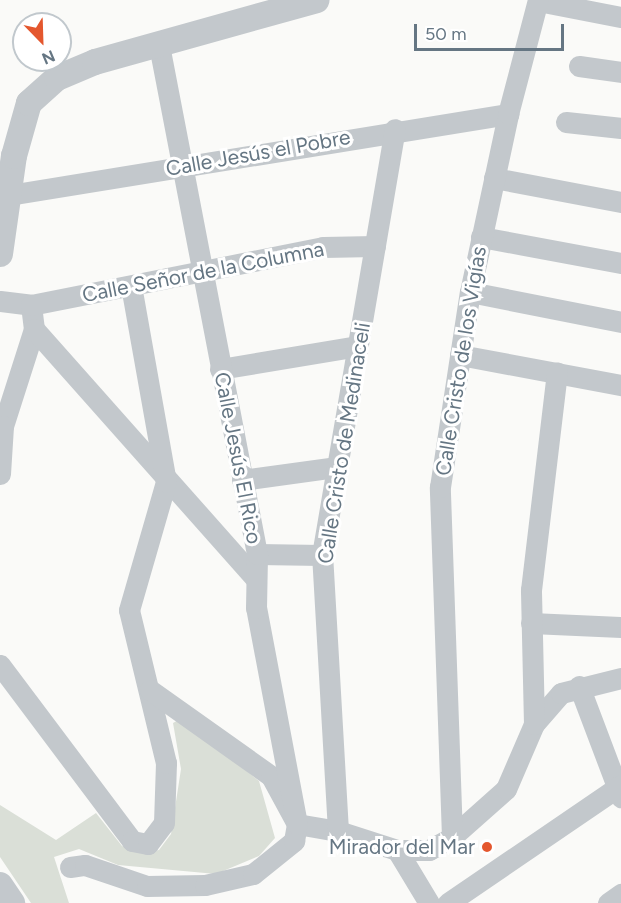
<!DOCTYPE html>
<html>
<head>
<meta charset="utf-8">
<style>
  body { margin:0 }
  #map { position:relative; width:621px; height:903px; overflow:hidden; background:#fafaf8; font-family:Figtree,sans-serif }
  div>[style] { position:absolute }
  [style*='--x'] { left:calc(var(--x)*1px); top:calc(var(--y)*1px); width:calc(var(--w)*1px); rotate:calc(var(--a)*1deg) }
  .green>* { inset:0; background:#dadfd7 }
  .minor>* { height:21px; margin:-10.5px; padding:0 10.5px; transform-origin:10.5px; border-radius:10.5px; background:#c3c8cc }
  .tertiary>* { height:26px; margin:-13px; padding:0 13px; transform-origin:13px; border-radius:13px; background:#c3c8cc }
  .dots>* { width:16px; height:16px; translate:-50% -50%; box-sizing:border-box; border:3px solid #fff; border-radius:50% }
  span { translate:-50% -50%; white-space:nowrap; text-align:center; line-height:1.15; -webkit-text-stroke:6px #fff; paint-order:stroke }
  .street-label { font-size:21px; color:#657683 }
  .poi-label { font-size:21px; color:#657683 }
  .right { translate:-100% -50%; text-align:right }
  .north { position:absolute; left:12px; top:12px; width:60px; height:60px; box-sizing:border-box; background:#fff; border:2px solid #c1c8cd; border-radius:50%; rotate:157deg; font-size:16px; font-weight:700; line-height:24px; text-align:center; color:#657683 }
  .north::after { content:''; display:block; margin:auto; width:21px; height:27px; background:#e4572e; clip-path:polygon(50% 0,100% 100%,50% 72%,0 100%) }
  .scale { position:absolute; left:414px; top:24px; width:150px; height:27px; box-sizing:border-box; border:3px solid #657683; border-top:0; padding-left:8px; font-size:18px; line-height:21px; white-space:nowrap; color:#657683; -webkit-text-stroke:4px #fff; paint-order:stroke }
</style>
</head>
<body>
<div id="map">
  <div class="green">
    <i style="clip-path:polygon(182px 718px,259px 781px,275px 838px,259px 856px,216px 874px,118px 865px,79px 849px,54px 857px,69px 903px,31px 903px,0 857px,0 805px,56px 840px,96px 813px,122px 846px,141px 853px,159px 850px,171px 834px,181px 769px,173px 723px)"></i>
  </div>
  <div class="minor">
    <i style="--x:538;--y:1;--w:85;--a:10.9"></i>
    <i style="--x:579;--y:66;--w:42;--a:8.1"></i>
    <i style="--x:566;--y:122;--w:55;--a:6.2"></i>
    <i style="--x:494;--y:178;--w:129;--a:10.7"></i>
    <i style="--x:9;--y:195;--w:506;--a:-9.22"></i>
    <i style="--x:481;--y:237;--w:142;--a:10.5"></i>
    <i style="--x:470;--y:292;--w:154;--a:11.2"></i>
    <i style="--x:0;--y:301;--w:31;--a:7"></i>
    <i style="--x:31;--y:305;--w:24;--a:83"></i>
    <i style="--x:34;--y:329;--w:102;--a:107.7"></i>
    <i style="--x:3;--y:426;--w:48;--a:93.6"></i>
    <i style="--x:31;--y:305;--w:298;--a:-11.2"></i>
    <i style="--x:323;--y:247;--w:52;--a:-1.1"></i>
    <i style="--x:34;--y:329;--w:333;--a:48.4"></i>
    <i style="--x:460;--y:355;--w:164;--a:10.6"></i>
    <i style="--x:220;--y:369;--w:139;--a:-9.5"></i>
    <i style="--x:242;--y:480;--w:96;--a:-7.8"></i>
    <i style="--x:257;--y:554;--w:65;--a:0.9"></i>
    <i style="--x:531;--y:623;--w:90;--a:2.5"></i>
    <i style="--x:0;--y:665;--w:220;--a:53.1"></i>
    <i style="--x:132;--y:841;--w:16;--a:11"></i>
    <i style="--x:148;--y:844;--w:26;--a:-53"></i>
    <i style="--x:164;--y:823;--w:60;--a:-88.1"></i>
    <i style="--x:166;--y:763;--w:157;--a:-103.6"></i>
    <i style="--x:129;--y:610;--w:133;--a:-73.9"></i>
    <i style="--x:166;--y:482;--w:199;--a:-100.1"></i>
    <i style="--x:579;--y:686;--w:119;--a:69.3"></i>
    <i style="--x:150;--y:690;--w:148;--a:35.4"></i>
    <i style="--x:271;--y:776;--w:55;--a:61.6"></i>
    <i style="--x:297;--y:824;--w:42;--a:9.7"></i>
    <i style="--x:338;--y:831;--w:62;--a:17.9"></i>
    <i style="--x:397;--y:850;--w:32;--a:0"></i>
    <i style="--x:429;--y:850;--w:26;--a:-29"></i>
    <i style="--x:452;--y:837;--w:72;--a:-41.6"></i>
    <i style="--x:506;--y:789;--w:71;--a:-66.7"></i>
    <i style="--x:534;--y:724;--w:41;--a:-48.9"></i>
    <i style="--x:561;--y:693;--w:62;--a:-14"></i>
    <i style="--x:534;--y:724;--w:134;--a:-91.3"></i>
    <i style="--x:531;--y:590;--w:219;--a:-83.2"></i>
    <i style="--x:338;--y:831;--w:276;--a:-93.3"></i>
    <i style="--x:322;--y:555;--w:432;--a:-80.3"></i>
    <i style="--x:452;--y:837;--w:350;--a:-92"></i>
    <i style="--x:440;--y:487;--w:197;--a:-81.3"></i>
    <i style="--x:470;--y:292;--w:182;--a:-77.9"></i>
    <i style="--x:508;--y:114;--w:118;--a:-75.3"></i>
    <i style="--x:397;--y:850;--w:62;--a:58.9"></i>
    <i style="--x:70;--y:867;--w:15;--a:-8"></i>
    <i style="--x:85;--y:865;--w:65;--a:18.7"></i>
    <i style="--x:147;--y:886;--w:58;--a:-1"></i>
    <i style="--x:205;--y:885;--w:49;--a:-12.9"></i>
    <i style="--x:253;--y:874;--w:53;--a:-38.8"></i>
    <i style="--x:294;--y:841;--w:17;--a:-80"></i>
    <i style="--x:297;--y:824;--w:220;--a:-100.7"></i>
    <i style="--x:256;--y:608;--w:54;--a:-88.9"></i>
    <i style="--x:257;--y:554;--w:518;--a:-100.9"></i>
    <i style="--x:448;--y:903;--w:209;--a:-34.3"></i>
    <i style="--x:608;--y:903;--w:16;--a:-35"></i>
  </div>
  <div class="tertiary">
    <i style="--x:0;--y:254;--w:99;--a:-81.9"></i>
    <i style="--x:14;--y:156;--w:55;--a:-74.2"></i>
    <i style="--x:29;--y:103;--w:38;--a:-42"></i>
    <i style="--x:57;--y:78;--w:41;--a:-22.8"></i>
    <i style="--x:95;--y:62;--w:230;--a:-15.6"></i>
    <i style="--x:0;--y:885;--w:22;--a:56"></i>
  </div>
  <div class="dots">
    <i style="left:487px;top:847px;background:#e4572e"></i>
  </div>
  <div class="street-label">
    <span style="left:258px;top:153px;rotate:-10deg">Calle Jesús el Pobre</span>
    <span style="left:203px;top:272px;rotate:-11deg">Calle Señor de la Columna</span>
    <span style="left:461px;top:361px;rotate:-81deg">Calle Cristo de los Vigías</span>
    <span style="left:344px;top:443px;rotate:-81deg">Calle Cristo de Medinaceli</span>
    <span style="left:238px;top:458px;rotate:79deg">Calle Jesús El Rico</span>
  </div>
  <div class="poi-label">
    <span class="right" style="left:475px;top:847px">Mirador del Mar</span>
  </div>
  <div class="north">N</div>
  <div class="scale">50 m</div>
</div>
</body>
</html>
